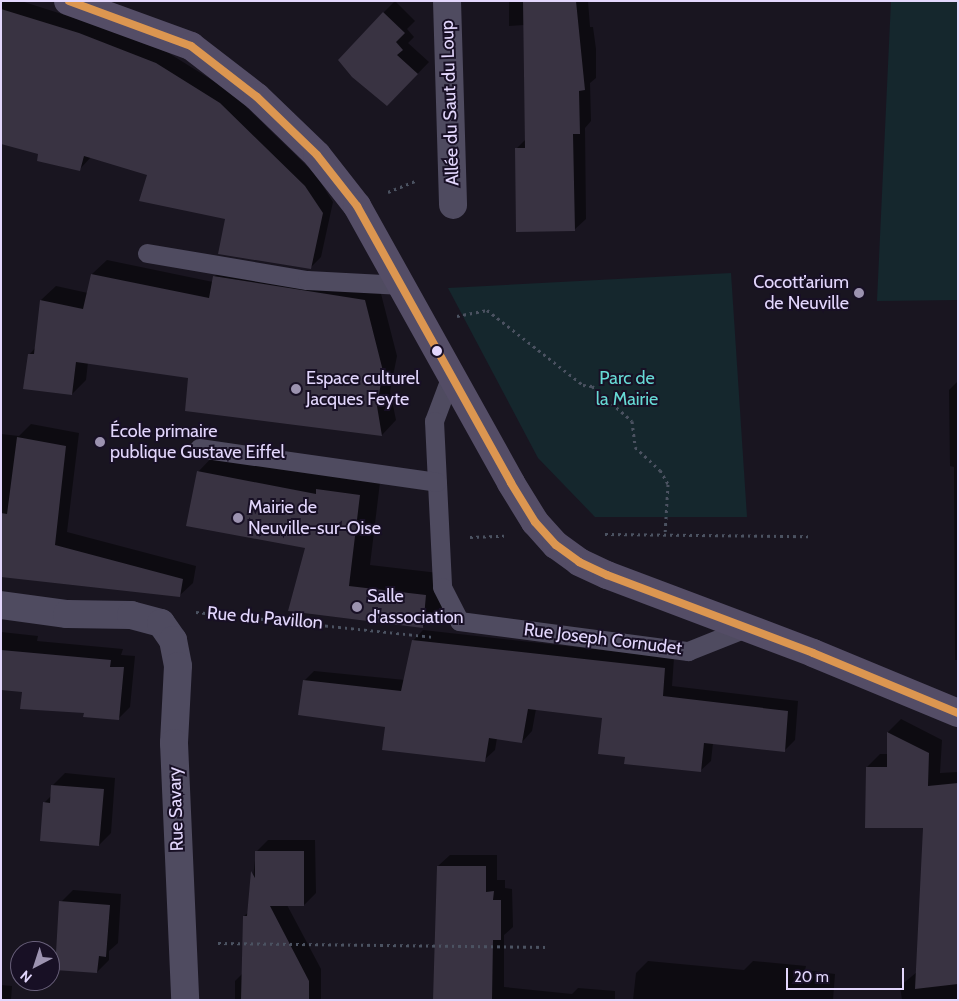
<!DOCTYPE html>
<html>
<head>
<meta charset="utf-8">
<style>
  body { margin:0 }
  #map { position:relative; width:959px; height:1001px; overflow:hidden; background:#191520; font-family:Cabin,sans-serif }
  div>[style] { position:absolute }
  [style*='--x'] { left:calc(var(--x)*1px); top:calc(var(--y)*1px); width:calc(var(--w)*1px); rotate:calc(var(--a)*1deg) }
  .green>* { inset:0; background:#15272d }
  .shadow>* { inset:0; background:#0007 }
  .building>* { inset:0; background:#393342 }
  .path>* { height:3px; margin-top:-1.5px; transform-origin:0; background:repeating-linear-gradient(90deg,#4b5261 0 2.5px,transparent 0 6.5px) }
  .lane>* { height:19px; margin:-9.5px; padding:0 9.5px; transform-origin:9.5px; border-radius:9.5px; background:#4f4b60 }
  .street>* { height:28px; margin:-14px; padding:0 14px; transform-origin:14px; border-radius:14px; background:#4f4b60 }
  .secondary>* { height:28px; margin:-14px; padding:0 14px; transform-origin:14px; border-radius:14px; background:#544d66 }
  .bus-1>* { height:8px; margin:-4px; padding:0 4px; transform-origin:4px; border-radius:4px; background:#dc9650 }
  .dots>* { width:14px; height:14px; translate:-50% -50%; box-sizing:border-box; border:2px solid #181025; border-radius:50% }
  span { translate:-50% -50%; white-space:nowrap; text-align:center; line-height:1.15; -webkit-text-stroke:4px #181025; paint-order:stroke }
  .street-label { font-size:18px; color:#e3d7fd }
  .poi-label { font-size:18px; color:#e3d7fd }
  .right { translate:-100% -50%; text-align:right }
  .left { translate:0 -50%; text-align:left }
  .park-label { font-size:18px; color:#66d9d4 }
  .frame { position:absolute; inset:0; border:2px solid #e3d7fd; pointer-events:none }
  .north { position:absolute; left:10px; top:941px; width:50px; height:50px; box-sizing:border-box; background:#181025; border:1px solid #69607b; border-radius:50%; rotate:220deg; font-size:14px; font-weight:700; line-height:20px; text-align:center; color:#e3d7fd }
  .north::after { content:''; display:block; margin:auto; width:18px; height:22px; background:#9c93b0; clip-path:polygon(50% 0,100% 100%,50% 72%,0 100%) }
  .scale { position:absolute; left:786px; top:968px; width:118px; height:22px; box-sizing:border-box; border:2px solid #e3d7fd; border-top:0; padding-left:6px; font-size:15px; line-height:18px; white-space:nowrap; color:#e3d7fd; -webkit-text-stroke:4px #181025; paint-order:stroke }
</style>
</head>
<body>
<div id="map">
  <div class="green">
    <i style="clip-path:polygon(891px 1px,958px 1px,958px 300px,877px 301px)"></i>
    <i style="clip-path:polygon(731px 273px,747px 517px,595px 517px,538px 458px,448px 288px)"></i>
  </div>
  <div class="shadow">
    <i style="clip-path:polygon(1px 1px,21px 1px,90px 23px,167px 52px,231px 92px,316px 175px,333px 202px,321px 257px,310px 268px,149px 174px,91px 157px,79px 170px,40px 153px,1px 143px)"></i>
    <i style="clip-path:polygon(395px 1px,415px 21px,407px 29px,414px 37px,408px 43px,429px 62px,399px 93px,383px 13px)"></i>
    <i style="clip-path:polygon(509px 1px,588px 1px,590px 27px,593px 27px,596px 49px,596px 78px,590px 83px,591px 121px,585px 128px,586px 219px,574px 230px,516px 149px,526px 139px,524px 25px,509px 26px)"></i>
    <i style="clip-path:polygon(107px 260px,213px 282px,215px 276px,229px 262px,379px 286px,397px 356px,390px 391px,396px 420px,382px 435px,190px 377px,88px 362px,86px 380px,72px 394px,29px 355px,36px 347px,41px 300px,56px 286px,88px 293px,92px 274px)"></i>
    <i style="clip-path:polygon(958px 381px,958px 660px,955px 660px,954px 467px,950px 466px,949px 390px)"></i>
    <i style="clip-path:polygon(31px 424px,79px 433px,67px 532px,196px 566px,193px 583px,179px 596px,1px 576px,1px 434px,19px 436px)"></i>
    <i style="clip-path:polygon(219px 450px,381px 474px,370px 565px,447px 574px,444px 605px,423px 627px,290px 610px,307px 547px,198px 472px)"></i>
    <i style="clip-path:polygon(423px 630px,674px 658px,672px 686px,798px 701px,795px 740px,784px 751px,713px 743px,711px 761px,700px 771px,626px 756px,604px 717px,536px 709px,532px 731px,522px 742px,497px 738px,495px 750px,484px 760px,386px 726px,304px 681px,314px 671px,405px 680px,413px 641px)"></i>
    <i style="clip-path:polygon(1px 632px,38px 636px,37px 641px,123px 649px,121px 655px,135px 656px,130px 707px,118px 719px,23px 691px,1px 689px)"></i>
    <i style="clip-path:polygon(901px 719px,942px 740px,940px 773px,958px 772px,958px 1000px,902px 1000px,900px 986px,917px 972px,924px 826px,867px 767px,880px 754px,888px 754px,888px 732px)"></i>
    <i style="clip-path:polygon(65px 773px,115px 778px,111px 833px,99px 845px,44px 803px,52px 795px,53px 785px)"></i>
    <i style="clip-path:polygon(268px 840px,315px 840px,316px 893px,304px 905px,287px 905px,321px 969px,321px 1000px,235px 1000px,235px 981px,242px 974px,244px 916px,249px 912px,256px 852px)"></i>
    <i style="clip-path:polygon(450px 855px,497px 855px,497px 880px,505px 880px,505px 888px,512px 889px,513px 927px,504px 935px,504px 987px,572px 994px,578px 988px,615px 991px,615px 1000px,435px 1000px,438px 866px)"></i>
    <i style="clip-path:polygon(73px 890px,121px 894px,118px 943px,109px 951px,109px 960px,97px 972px,61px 902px)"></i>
    <i style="clip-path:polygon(648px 961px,744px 970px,753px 961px,806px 966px,805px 970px,835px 974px,833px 1000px,633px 1000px,636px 973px)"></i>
    <i style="clip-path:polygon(1px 985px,12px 986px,11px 1000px,1px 1000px)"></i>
  </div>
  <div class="building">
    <i style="clip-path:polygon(523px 1px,576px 1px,585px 90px,579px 91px,580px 134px,573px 134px,575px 231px,516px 232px,515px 148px,525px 148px)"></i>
    <i style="clip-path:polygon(1px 9px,79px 33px,156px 63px,220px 103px,305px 186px,323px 213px,311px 269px,218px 254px,225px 219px,139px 201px,147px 175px,84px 156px,80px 171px,37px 161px,38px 154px,1px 144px)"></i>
    <i style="clip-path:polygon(383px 12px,405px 33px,396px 42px,403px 50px,397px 55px,418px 74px,387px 106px,352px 77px,338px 60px)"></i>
    <i style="clip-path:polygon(91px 274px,209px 298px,213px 276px,365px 300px,383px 371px,377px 406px,382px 436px,185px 411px,188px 378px,76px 362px,72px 395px,23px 389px,28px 354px,34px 354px,40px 300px,83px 309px)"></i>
    <i style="clip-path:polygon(17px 437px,66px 446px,55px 545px,183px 579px,180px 597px,1px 577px,1px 513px,7px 514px)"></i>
    <i style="clip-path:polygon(197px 471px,316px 494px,316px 489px,360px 495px,349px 586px,426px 595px,423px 628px,288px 611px,305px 548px,186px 526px)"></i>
    <i style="clip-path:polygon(412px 640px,665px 668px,663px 696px,788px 711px,785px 752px,704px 743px,701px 772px,624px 764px,625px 757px,598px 754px,602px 718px,528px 709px,522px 743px,489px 738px,485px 762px,382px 750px,385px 727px,298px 715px,303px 680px,401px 691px)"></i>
    <i style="clip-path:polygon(1px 650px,111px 660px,110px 667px,124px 667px,119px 720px,83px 717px,84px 713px,20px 709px,22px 692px,1px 690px)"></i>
    <i style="clip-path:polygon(887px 732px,929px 753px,928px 786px,958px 783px,958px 984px,915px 989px,923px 828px,865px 828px,866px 767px,887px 767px)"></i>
    <i style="clip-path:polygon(51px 785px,104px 789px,99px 846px,40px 841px,43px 802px,50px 803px)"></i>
    <i style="clip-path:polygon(255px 851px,304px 851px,304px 906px,270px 906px,309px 981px,309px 1000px,241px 1000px,243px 916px,247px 916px,251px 871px,255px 878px)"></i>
    <i style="clip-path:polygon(437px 866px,486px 866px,486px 892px,494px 891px,493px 900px,501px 900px,501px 940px,493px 940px,492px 1000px,433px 1000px)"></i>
    <i style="clip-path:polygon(59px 901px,110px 905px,106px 957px,99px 956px,97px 973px,55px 970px)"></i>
  </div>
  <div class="path">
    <i style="--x:388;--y:192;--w:31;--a:-22"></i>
    <i style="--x:457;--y:316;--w:31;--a:-11"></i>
    <i style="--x:487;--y:310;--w:122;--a:38"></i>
    <i style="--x:583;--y:385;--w:9;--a:6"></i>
    <i style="--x:592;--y:386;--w:53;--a:41.2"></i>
    <i style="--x:632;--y:421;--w:26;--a:83"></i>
    <i style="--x:635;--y:447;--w:34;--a:43"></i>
    <i style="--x:660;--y:470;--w:16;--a:60"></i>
    <i style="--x:668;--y:484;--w:50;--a:93.4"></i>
    <i style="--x:605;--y:534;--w:203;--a:0.6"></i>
    <i style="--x:470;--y:537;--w:34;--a:-2"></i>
    <i style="--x:196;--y:612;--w:238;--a:6"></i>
    <i style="--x:218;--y:943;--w:331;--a:0.7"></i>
  </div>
  <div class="lane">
    <i style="--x:147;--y:253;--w:162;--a:9.6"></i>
    <i style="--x:307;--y:280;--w:95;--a:3"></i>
    <i style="--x:452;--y:373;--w:51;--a:110.6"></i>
    <i style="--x:434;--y:421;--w:166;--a:87.2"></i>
    <i style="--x:442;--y:587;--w:38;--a:63"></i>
    <i style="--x:459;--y:621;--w:231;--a:7.5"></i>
    <i style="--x:688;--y:651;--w:59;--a:-21.8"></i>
    <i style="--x:199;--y:448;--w:240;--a:8.1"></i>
  </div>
  <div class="street">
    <i style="--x:447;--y:1;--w:204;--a:88.3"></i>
    <i style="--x:1;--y:605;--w:67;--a:7.8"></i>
    <i style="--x:67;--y:614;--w:64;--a:0.9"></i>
    <i style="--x:131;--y:615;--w:31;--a:15"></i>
    <i style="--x:161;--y:623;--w:21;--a:55"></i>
    <i style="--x:173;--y:640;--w:26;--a:79"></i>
    <i style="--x:178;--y:666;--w:77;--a:93"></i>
    <i style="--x:174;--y:743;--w:257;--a:87.5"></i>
  </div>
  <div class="secondary">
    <i style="--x:68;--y:1;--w:131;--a:20.1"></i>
    <i style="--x:191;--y:46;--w:83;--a:37.7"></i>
    <i style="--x:257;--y:97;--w:83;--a:44"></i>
    <i style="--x:317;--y:155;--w:65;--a:51.9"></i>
    <i style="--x:357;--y:206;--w:317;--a:60.9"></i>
    <i style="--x:511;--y:483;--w:46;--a:58.4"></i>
    <i style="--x:535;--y:522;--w:31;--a:48"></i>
    <i style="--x:556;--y:545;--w:29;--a:36"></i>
    <i style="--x:579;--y:562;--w:31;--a:25"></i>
    <i style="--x:607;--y:575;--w:220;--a:20.7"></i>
    <i style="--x:813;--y:653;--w:157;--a:22.5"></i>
  </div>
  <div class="bus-1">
    <i style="--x:69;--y:1;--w:130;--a:20.2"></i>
    <i style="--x:191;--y:46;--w:83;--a:37.7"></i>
    <i style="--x:257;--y:97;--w:83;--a:44"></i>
    <i style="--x:317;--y:155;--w:65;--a:51.9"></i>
    <i style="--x:357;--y:206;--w:317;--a:60.9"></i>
    <i style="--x:511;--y:483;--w:46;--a:58.4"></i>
    <i style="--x:535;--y:522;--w:31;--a:48"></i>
    <i style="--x:556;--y:545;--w:29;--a:36"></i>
    <i style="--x:579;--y:562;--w:31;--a:25"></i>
    <i style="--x:607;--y:575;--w:220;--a:20.7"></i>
    <i style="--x:813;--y:653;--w:157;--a:22.5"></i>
  </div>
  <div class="dots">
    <i style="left:859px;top:293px;background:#9c93b0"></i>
    <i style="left:437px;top:351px;background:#e3d7fd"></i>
    <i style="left:296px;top:389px;background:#9c93b0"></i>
    <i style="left:100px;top:442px;background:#9c93b0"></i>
    <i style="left:238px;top:518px;background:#9c93b0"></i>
    <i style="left:357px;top:607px;background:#9c93b0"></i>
  </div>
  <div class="street-label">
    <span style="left:450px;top:103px;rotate:-92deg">Allée du Saut du Loup</span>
    <span style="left:265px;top:618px;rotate:5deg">Rue du Pavillon</span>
    <span style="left:603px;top:639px;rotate:7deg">Rue Joseph Cornudet</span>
    <span style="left:176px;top:809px;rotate:-92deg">Rue Savary</span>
  </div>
  <div class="poi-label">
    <span class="right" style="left:849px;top:293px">Cocott’arium<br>de Neuville</span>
    <span class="left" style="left:306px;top:389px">Espace culturel<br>Jacques Feyte</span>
    <span class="left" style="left:110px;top:442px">École primaire<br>publique Gustave Eiffel</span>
    <span class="left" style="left:248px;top:518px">Mairie de<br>Neuville-sur-Oise</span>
    <span class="left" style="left:367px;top:607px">Salle<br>d'association</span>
  </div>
  <div class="park-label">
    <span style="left:627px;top:389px">Parc de<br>la Mairie</span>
  </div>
  <div class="frame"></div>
  <div class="north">N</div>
  <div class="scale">20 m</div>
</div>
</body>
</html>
